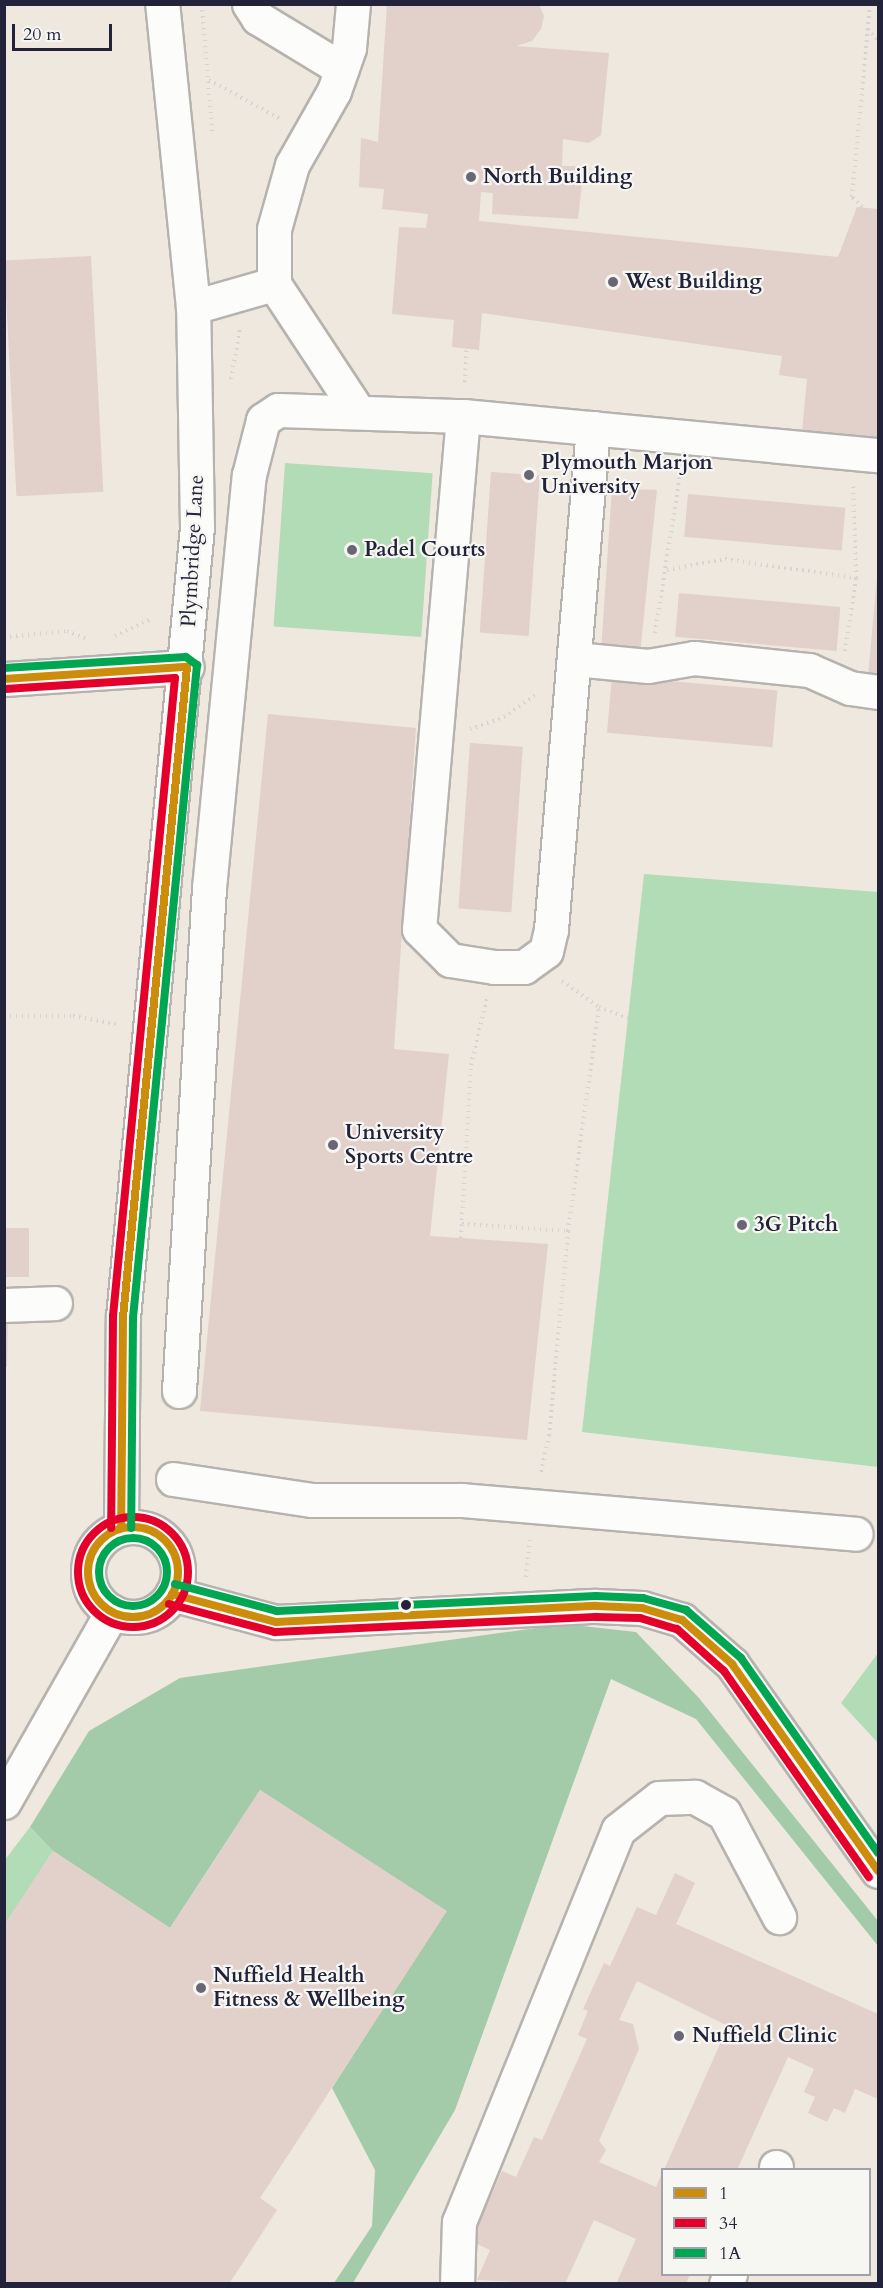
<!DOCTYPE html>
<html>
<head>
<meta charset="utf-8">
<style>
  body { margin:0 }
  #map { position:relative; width:883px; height:2288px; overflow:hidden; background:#eee8de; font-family:Cardo,serif }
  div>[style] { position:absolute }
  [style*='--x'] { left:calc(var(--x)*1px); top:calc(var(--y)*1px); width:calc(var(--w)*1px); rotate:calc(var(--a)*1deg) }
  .green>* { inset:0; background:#b2dcb5; transform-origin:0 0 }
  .forest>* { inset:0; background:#a4cba9 }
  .building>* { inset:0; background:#e2d0cb; transform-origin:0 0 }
  .path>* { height:4px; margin-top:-2px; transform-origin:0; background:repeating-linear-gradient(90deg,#d4d4d2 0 1.5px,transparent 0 6px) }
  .roads { filter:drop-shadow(2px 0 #b6b3af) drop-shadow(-2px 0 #b6b3af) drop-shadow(0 2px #b6b3af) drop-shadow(0 -2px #b6b3af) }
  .minor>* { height:33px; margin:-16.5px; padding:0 16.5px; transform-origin:16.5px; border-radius:16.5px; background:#fcfcfa }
  .minor>.ring { margin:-16.5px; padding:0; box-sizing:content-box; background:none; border:33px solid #fcfcfa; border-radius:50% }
  .bus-1>* { height:8px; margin:-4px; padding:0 4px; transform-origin:4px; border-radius:4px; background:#cc8c0c }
  .bus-1>.ring { margin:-4px; padding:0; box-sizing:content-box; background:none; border:8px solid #cc8c0c; border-radius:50% }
  .bus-2>* { height:8px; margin:-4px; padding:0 4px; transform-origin:4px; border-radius:4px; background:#e4002b }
  .bus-2>.ring { margin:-4px; padding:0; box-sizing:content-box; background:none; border:8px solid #e4002b; border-radius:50% }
  .bus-3>* { height:8px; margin:-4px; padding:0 4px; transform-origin:4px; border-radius:4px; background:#00a651 }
  .bus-3>.ring { margin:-4px; padding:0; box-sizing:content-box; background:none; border:8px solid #00a651; border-radius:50% }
  .dots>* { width:16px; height:16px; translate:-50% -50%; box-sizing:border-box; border:3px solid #f6f6f2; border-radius:50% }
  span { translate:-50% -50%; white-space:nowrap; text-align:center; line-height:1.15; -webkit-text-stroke:4.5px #f6f6f2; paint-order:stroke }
  .poi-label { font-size:21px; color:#22223b; font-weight:700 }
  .left { translate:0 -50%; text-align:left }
  .street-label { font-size:21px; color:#22223b }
  .frame { position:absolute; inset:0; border:6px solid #22223b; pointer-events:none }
  .legend { position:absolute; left:661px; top:2168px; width:210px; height:108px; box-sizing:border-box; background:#f6f6f2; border:2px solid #a1a1a9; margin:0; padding:8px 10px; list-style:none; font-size:18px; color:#22223b }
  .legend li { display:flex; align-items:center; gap:12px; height:30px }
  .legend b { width:30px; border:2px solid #a1a1a9 }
  .scale { position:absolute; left:12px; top:24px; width:100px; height:27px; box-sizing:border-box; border:3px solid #22223b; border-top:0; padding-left:8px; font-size:18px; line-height:21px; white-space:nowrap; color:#22223b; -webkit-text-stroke:4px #f6f6f2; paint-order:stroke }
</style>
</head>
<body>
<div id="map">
  <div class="green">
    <i style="left:285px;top:463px;width:148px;height:164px;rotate:4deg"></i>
    <i style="clip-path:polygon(644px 874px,878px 892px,878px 1467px,582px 1432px)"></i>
    <i style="clip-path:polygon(878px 1653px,878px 1743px,841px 1703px)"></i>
    <i style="clip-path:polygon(30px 1827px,53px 1851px,5px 1925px,4px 1861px)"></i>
  </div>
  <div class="forest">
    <i style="clip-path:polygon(564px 1624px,636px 1632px,699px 1698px,878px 1921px,878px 1946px,696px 1719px,611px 1679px,455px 2110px,353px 2283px,334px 2283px,372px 2226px,375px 2170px,332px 2088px,446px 1911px,260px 1790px,170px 1928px,53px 1851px,30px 1827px,89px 1731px,180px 1678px)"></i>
  </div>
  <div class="building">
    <i style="clip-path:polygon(387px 4px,539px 4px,544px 16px,541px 29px,532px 41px,516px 46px,609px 53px,601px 135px,589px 143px,563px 139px,562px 166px,584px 166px,578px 219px,492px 214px,493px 193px,481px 192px,479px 221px,838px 257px,857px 207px,878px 209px,878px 439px,802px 432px,807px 379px,779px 375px,782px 356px,482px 313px,479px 350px,452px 347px,454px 320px,392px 314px,399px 227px,426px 228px,428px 214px,382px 209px,384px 189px,359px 187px,361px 138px,378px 142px)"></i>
    <i style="left:91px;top:256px;width:236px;height:87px;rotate:87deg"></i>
    <i style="left:491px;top:472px;width:49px;height:161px;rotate:4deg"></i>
    <i style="clip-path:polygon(612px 488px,657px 490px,640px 654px,601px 652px)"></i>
    <i style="left:688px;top:494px;width:158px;height:43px;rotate:5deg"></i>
    <i style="clip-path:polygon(877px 578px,878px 578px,878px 678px,868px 676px)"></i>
    <i style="left:679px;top:593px;width:162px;height:44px;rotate:5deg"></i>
    <i style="left:612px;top:676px;width:166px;height:57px;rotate:5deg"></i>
    <i style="clip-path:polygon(268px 714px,416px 728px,394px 1049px,449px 1054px,430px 1236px,548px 1244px,527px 1440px,200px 1411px)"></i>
    <i style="left:470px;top:743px;width:53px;height:166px;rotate:4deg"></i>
    <i style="left:4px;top:1228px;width:25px;height:49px"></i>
    <i style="clip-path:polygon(4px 1318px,8px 1318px,7px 1367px,4px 1367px)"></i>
    <i style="clip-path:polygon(260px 1790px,447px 1911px,260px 2198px,277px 2210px,229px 2284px,4px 2284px,4px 1925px,53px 1851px,170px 1928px)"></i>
    <i style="clip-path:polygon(675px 1873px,695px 1883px,676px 1924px,878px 2014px,878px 2099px,855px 2089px,845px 2113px,834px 2108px,827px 2122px,808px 2113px,815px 2097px,804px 2092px,814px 2069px,788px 2057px,737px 2170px,664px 2170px,728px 2026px,637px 1981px,619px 2020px,633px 2024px,639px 2049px,599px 2141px,606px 2150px,599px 2162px,656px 2187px,662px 2173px,662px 2274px,690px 2274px,686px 2284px,616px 2284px,636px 2239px,594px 2220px,565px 2284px,477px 2280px,490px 2250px,471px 2241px,502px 2171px,516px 2177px,534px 2137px,542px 2140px,587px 2039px,578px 2035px,588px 2011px,583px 2009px,604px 1963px,610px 1966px,637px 1907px,656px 1915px)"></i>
  </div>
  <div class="path">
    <i style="--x:202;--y:4;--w:128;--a:85.5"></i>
    <i style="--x:868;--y:29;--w:15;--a:48"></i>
    <i style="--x:209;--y:80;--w:80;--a:28.5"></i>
    <i style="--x:862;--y:207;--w:14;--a:-135"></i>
    <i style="--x:852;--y:197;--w:194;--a:-84.7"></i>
    <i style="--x:231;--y:379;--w:52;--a:-80"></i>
    <i style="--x:465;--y:382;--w:33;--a:-87"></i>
    <i style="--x:667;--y:570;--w:59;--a:-10.7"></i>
    <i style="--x:725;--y:559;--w:132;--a:8.3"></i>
    <i style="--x:655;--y:633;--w:167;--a:-81"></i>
    <i style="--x:115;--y:636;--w:42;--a:-25.3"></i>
    <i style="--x:4;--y:637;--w:63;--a:-5.4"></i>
    <i style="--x:67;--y:631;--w:22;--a:21"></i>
    <i style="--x:845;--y:651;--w:74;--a:-81.4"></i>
    <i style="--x:856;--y:578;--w:92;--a:-91.9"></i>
    <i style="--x:470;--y:729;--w:36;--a:-19"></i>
    <i style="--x:504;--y:717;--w:40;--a:-34.9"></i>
    <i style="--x:562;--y:981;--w:45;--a:35.1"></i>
    <i style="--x:599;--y:1007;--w:31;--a:21"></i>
    <i style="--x:4;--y:1016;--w:69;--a:0"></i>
    <i style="--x:73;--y:1016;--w:45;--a:10.3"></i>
    <i style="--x:462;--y:1224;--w:106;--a:3.8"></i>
    <i style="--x:568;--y:1231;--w:205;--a:95.3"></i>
    <i style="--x:549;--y:1435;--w:40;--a:102"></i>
    <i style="--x:568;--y:1231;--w:226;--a:-82.1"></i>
    <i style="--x:461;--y:1238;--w:173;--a:-86.7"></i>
    <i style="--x:471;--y:1065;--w:69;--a:-76.6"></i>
    <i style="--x:526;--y:1577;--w:37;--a:-84"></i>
  </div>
  <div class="roads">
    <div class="minor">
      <i style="--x:249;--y:4;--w:17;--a:57"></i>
      <i style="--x:258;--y:18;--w:98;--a:31.3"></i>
      <i style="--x:353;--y:4;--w:44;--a:95.2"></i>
      <i style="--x:349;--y:48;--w:46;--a:109.2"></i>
      <i style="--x:334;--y:91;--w:85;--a:119.6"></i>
      <i style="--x:292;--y:165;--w:66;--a:105.7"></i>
      <i style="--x:274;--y:229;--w:55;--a:90"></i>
      <i style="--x:274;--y:284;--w:151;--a:56.6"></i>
      <i style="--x:193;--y:307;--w:84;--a:-15.9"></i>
      <i style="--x:463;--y:416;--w:515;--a:94.9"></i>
      <i style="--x:419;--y:929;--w:44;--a:45"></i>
      <i style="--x:450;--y:960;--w:45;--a:9"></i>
      <i style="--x:494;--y:967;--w:30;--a:0"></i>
      <i style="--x:524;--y:967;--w:27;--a:-36"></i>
      <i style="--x:546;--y:951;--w:23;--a:-77"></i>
      <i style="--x:551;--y:929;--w:503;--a:-85.21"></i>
      <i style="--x:575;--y:659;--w:73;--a:5.5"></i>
      <i style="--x:648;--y:666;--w:47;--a:-9.9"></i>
      <i style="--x:694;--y:658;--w:116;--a:6"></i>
      <i style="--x:809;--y:670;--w:45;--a:23.7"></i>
      <i style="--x:850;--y:688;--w:28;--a:8"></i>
      <i style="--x:4;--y:679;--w:183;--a:-3.8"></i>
      <i style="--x:4;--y:1305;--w:51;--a:-2.2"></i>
      <i style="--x:179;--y:1391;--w:504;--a:-86.59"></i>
      <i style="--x:209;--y:888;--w:415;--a:-84.5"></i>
      <i style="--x:249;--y:475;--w:57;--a:-75.7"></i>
      <i style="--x:263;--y:420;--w:18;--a:-34"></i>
      <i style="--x:278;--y:410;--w:185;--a:1.9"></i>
      <i style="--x:463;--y:416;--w:417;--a:5.4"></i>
      <i style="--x:173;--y:1479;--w:141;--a:8.6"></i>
      <i style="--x:312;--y:1500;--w:150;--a:0"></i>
      <i style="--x:462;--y:1500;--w:395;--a:4.9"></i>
      <i class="ring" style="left:88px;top:1527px;width:57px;height:57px"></i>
      <i style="--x:121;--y:1528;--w:211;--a:-89.5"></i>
      <i style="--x:123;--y:1317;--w:793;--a:-84.65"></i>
      <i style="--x:197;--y:527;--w:220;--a:-91"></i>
      <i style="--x:193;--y:307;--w:305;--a:-95.8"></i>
      <i style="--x:172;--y:1594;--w:108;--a:15.1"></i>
      <i style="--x:276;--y:1622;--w:320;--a:-2.9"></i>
      <i style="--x:596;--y:1606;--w:46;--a:2.5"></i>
      <i style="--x:642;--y:1608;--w:42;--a:16.7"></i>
      <i style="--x:682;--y:1620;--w:67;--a:41.3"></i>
      <i style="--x:732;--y:1664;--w:253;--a:54.8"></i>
      <i style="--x:4;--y:1802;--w:219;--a:-60.4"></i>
      <i style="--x:776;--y:2170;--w:3;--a:-90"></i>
      <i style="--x:457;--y:2284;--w:62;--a:-88.2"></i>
      <i style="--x:459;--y:2222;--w:423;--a:-67.9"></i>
      <i style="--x:618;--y:1830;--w:52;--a:-38"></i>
      <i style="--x:659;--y:1798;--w:36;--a:-2"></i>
      <i style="--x:695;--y:1797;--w:33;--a:29"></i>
      <i style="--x:724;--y:1813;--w:118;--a:62.1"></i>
      <i style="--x:726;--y:2284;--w:11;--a:-68"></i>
    </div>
  </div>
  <div class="bus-1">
    <i style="--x:4;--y:679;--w:183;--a:-3.8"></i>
    <i style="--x:187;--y:667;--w:653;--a:95.62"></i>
    <i style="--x:123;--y:1317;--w:211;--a:90.5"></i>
    <i class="ring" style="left:88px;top:1527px;width:82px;height:82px"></i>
    <i style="--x:172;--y:1594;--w:108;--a:15.1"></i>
    <i style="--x:276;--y:1622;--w:320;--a:-2.9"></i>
    <i style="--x:596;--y:1606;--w:46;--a:2.5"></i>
    <i style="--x:642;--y:1608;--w:42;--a:16.7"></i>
    <i style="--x:682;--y:1620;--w:67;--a:41.3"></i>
    <i style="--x:732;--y:1664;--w:253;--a:54.8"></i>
  </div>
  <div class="bus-2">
    <i style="--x:5;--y:689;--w:170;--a:-3.7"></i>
    <i style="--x:175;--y:678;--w:641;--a:95.55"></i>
    <i style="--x:113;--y:1316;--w:212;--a:90.5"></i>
    <i class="ring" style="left:78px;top:1517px;width:102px;height:102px"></i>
    <i style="--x:169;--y:1604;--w:110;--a:14.8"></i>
    <i style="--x:275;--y:1632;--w:321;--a:-2.7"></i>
    <i style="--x:596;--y:1617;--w:44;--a:1.3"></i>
    <i style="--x:640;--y:1618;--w:39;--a:17"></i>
    <i style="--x:677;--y:1629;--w:63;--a:41.8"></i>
    <i style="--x:724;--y:1671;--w:252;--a:54.9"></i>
  </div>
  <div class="bus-3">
    <i style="--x:4;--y:668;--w:182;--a:-3.5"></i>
    <i style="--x:186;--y:657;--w:14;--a:36"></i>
    <i style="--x:197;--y:665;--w:656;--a:95.6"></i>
    <i style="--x:133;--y:1318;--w:210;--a:90.5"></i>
    <i class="ring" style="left:99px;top:1538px;width:60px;height:60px"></i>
    <i style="--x:175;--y:1584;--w:106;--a:14.8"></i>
    <i style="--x:277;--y:1611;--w:319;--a:-2.7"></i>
    <i style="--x:596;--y:1596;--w:47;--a:2.4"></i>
    <i style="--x:643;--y:1598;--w:45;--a:15.6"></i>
    <i style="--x:686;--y:1610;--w:73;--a:41.1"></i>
    <i style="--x:741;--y:1658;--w:238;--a:54.9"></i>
  </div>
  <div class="dots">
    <i style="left:471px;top:177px;background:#696774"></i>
    <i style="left:613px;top:282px;background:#696774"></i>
    <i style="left:529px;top:475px;background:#696774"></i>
    <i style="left:352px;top:550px;background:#696774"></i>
    <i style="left:333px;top:1145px;background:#696774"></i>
    <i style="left:742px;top:1225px;background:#696774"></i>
    <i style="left:406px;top:1605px;background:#22223b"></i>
    <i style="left:201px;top:1988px;background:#696774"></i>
    <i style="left:679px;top:2036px;background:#696774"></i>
  </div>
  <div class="poi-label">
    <span class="left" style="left:483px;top:177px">North Building</span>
    <span class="left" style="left:625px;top:282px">West Building</span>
    <span class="left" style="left:541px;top:475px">Plymouth Marjon<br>University</span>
    <span class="left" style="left:364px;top:550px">Padel Courts</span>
    <span class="left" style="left:345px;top:1145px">University<br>Sports Centre</span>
    <span class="left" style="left:754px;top:1225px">3G Pitch</span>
    <span class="left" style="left:213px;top:1988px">Nuffield Health<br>Fitness &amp; Wellbeing</span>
    <span class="left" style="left:692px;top:2036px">Nuffield Clinic</span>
  </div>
  <div class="street-label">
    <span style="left:193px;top:551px;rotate:-87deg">Plymbridge Lane</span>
  </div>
  <div class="frame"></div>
  <ul class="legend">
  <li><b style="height:8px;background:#cc8c0c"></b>1</li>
  <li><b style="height:8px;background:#e4002b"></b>34</li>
  <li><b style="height:8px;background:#00a651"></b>1A</li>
  </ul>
  <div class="scale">20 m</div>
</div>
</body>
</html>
